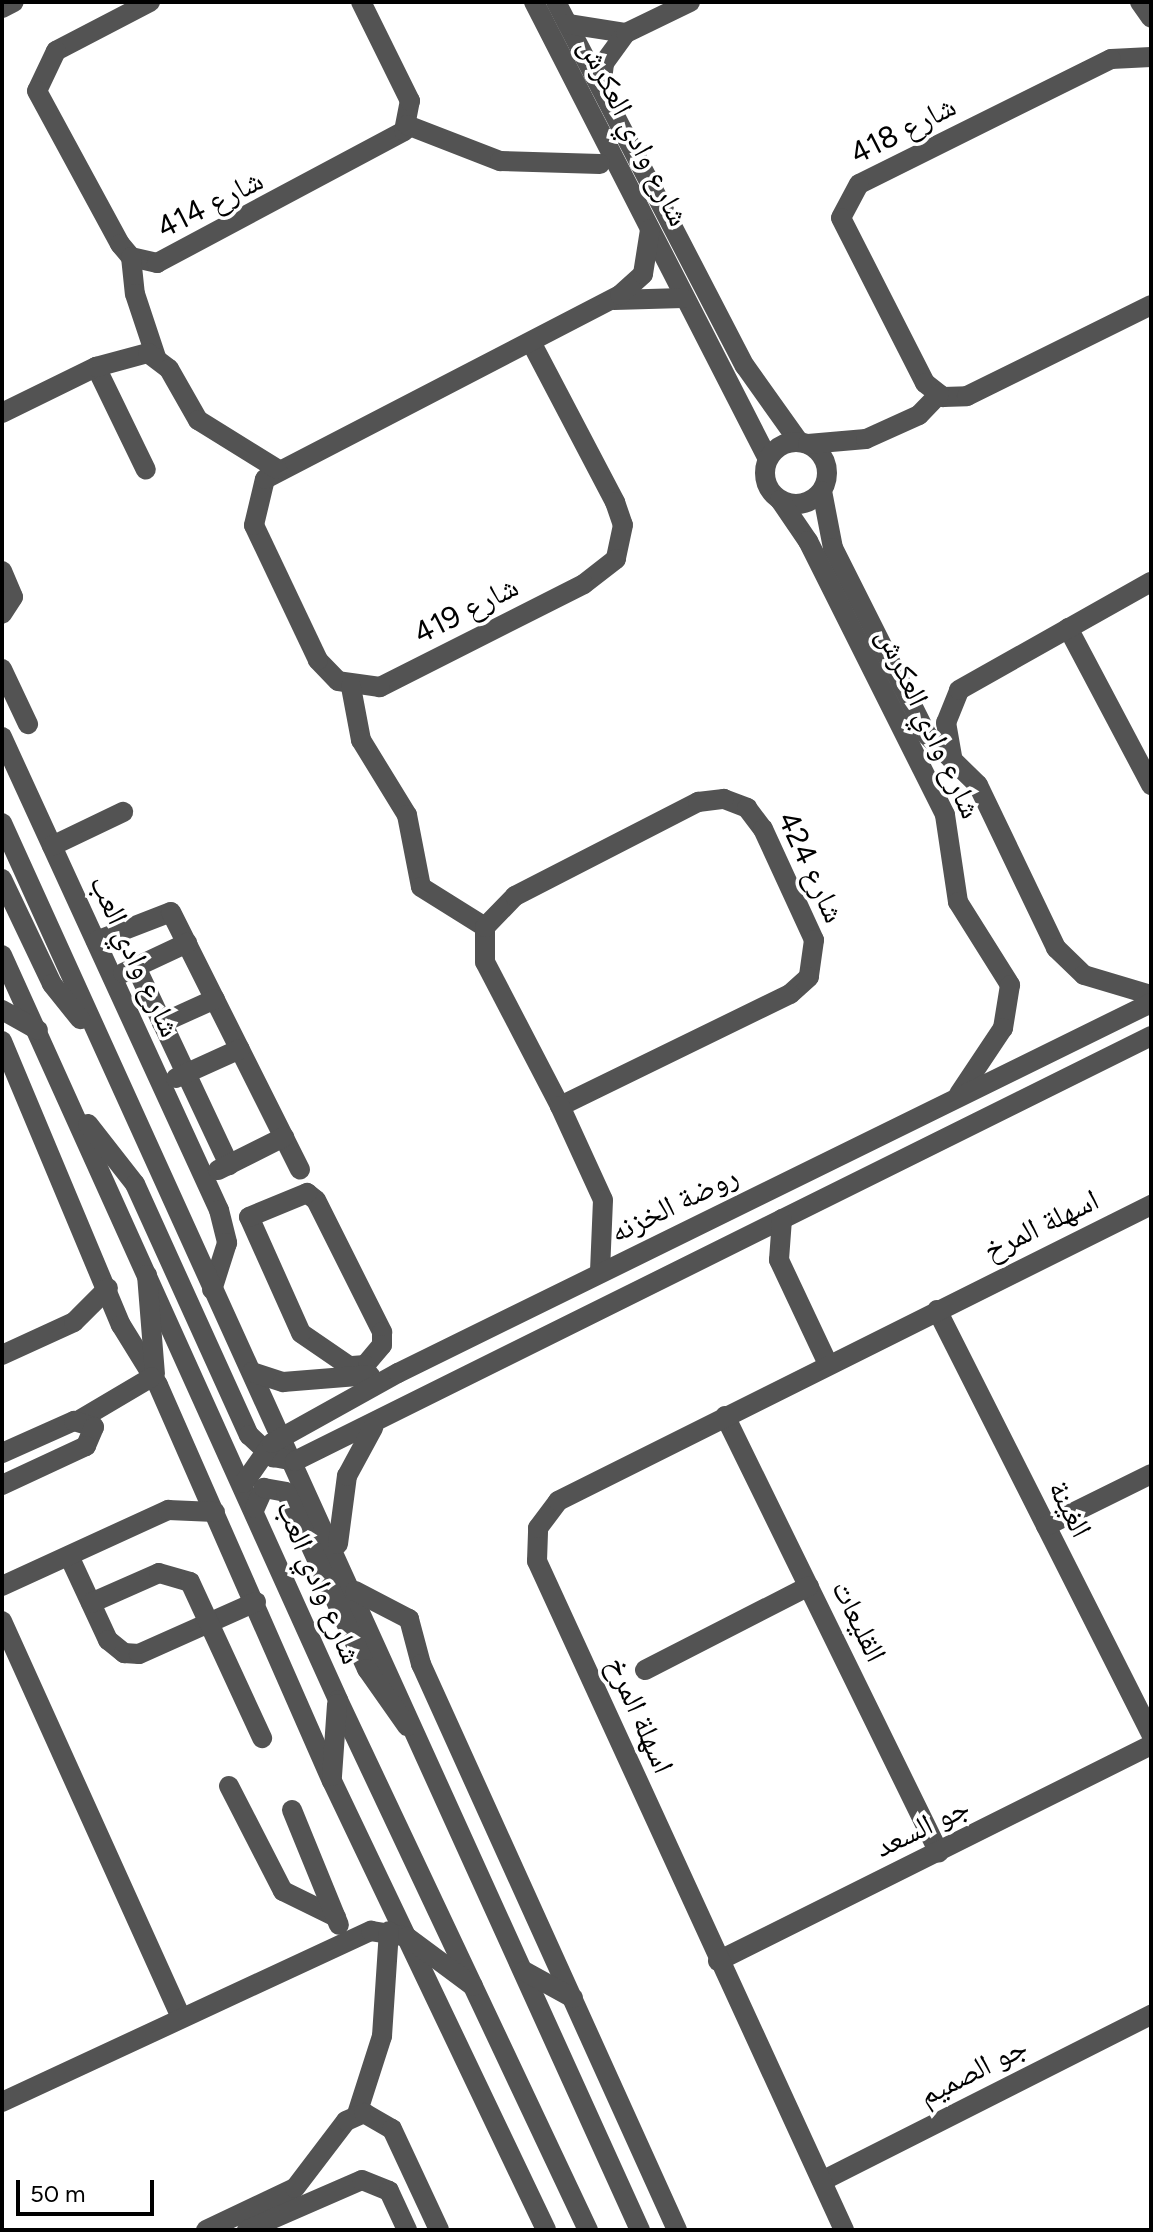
<!DOCTYPE html>
<html>
<head>
<meta charset="utf-8">
<style>
  body { margin:0 }
  #map { position:relative; width:1153px; height:2232px; overflow:hidden; background:#fff; font-family:Figtree,"Noto Naskh Arabic",sans-serif }
  div>[style] { position:absolute }
  [style*='--x'] { left:calc(var(--x)*1px); top:calc(var(--y)*1px); width:calc(var(--w)*1px); rotate:calc(var(--a)*1deg) }
  .minor>* { height:20px; margin:-10px; padding:0 10px; transform-origin:10px; border-radius:10px; background:#535353 }
  .minor>.ring { margin:-10px; padding:0; box-sizing:content-box; background:none; border:20px solid #535353; border-radius:50% }
  span { translate:-50% -50%; white-space:nowrap; text-align:center; line-height:1.15; -webkit-text-stroke:7px #fff; paint-order:stroke }
  .street-label { font-size:30px; color:#000 }
  .frame { position:absolute; inset:0; border:4px solid #000; pointer-events:none }
  .scale { position:absolute; left:16px; top:2180px; width:138px; height:36px; box-sizing:border-box; border:4px solid #000; border-top:0; padding-left:10px; font-size:24px; line-height:28px; white-space:nowrap; color:#000; -webkit-text-stroke:6px #fff; paint-order:stroke }
</style>
</head>
<body>
<div id="map">
  <div class="minor">
    <i style="--x:150;--y:2;--w:106;--a:152.5"></i>
    <i style="--x:56;--y:51;--w:44;--a:115.4"></i>
    <i style="--x:37;--y:91;--w:174;--a:61.5"></i>
    <i style="--x:120;--y:244;--w:17;--a:50"></i>
    <i style="--x:131;--y:257;--w:27;--a:13"></i>
    <i style="--x:157;--y:263;--w:280;--a:-28.1"></i>
    <i style="--x:404;--y:131;--w:31;--a:-79"></i>
    <i style="--x:410;--y:101;--w:110;--a:-116.3"></i>
    <i style="--x:534;--y:2;--w:513;--a:62.89"></i>
    <i style="--x:556;--y:2;--w:410;--a:62.6"></i>
    <i style="--x:745;--y:366;--w:93;--a:54.6"></i>
    <i style="--x:1140;--y:2;--w:19;--a:55"></i>
    <i style="--x:2;--y:8;--w:13;--a:-27"></i>
    <i style="--x:568;--y:24;--w:59;--a:8.8"></i>
    <i style="--x:1151;--y:57;--w:40;--a:177.1"></i>
    <i style="--x:1111;--y:59;--w:281;--a:153.6"></i>
    <i style="--x:859;--y:184;--w:38;--a:118"></i>
    <i style="--x:841;--y:218;--w:185;--a:63"></i>
    <i style="--x:925;--y:383;--w:23;--a:38"></i>
    <i style="--x:943;--y:397;--w:24;--a:-2"></i>
    <i style="--x:967;--y:396;--w:205;--a:-26.3"></i>
    <i style="--x:601;--y:88;--w:25;--a:-83"></i>
    <i style="--x:604;--y:63;--w:37;--a:-54"></i>
    <i style="--x:626;--y:33;--w:71;--a:-25.8"></i>
    <i style="--x:407;--y:125;--w:100;--a:21.2"></i>
    <i style="--x:500;--y:161;--w:100;--a:1.7"></i>
    <i style="--x:131;--y:257;--w:37;--a:84"></i>
    <i style="--x:135;--y:294;--w:66;--a:71.6"></i>
    <i style="--x:614;--y:300;--w:69;--a:-1.7"></i>
    <i style="--x:531;--y:342;--w:181;--a:62.3"></i>
    <i style="--x:615;--y:502;--w:24;--a:71"></i>
    <i style="--x:623;--y:525;--w:35;--a:102"></i>
    <i style="--x:616;--y:559;--w:41;--a:142"></i>
    <i style="--x:584;--y:584;--w:229;--a:153.2"></i>
    <i style="--x:380;--y:687;--w:42;--a:-171.9"></i>
    <i style="--x:338;--y:681;--w:29;--a:-134"></i>
    <i style="--x:318;--y:660;--w:149;--a:-115.4"></i>
    <i style="--x:254;--y:525;--w:47;--a:-76.6"></i>
    <i style="--x:265;--y:479;--w:400;--a:-27.4"></i>
    <i style="--x:620;--y:295;--w:31;--a:-42"></i>
    <i style="--x:643;--y:274;--w:45;--a:-81"></i>
    <i style="--x:96;--y:367;--w:114;--a:64.1"></i>
    <i style="--x:2;--y:413;--w:105;--a:-26.1"></i>
    <i style="--x:96;--y:367;--w:54;--a:-15.1"></i>
    <i style="--x:148;--y:353;--w:26;--a:37"></i>
    <i style="--x:169;--y:369;--w:59;--a:60.4"></i>
    <i style="--x:198;--y:420;--w:93;--a:31.8"></i>
    <i class="ring" style="left:765px;top:442px;width:42px;height:42px"></i>
    <i style="--x:808;--y:444;--w:58;--a:-4.9"></i>
    <i style="--x:866;--y:439;--w:58;--a:-24.4"></i>
    <i style="--x:919;--y:415;--w:29;--a:-46"></i>
    <i style="--x:822;--y:491;--w:58;--a:79.1"></i>
    <i style="--x:833;--y:548;--w:209;--a:63.3"></i>
    <i style="--x:927;--y:735;--w:71;--a:44.4"></i>
    <i style="--x:978;--y:785;--w:181;--a:64.4"></i>
    <i style="--x:1056;--y:948;--w:39;--a:44"></i>
    <i style="--x:1084;--y:975;--w:70;--a:16.6"></i>
    <i style="--x:780;--y:500;--w:50;--a:55.7"></i>
    <i style="--x:808;--y:541;--w:306;--a:63.4"></i>
    <i style="--x:945;--y:815;--w:88;--a:81.5"></i>
    <i style="--x:958;--y:902;--w:98;--a:57.9"></i>
    <i style="--x:1010;--y:985;--w:44;--a:99.2"></i>
    <i style="--x:1003;--y:1028;--w:79;--a:123.7"></i>
    <i style="--x:2;--y:571;--w:28;--a:67"></i>
    <i style="--x:13;--y:597;--w:20;--a:123"></i>
    <i style="--x:1068;--y:628;--w:178;--a:62.1"></i>
    <i style="--x:2;--y:669;--w:61;--a:64.7"></i>
    <i style="--x:351;--y:687;--w:54;--a:79.3"></i>
    <i style="--x:361;--y:740;--w:88;--a:58.5"></i>
    <i style="--x:407;--y:815;--w:73;--a:79"></i>
    <i style="--x:421;--y:887;--w:75;--a:32"></i>
    <i style="--x:2;--y:737;--w:520;--a:65.36"></i>
    <i style="--x:219;--y:1210;--w:34;--a:76"></i>
    <i style="--x:227;--y:1243;--w:49;--a:107.7"></i>
    <i style="--x:953;--y:762;--w:40;--a:-100"></i>
    <i style="--x:946;--y:723;--w:35;--a:-68"></i>
    <i style="--x:959;--y:690;--w:220;--a:-29.4"></i>
    <i style="--x:724;--y:799;--w:25;--a:21"></i>
    <i style="--x:747;--y:808;--w:26;--a:53"></i>
    <i style="--x:763;--y:829;--w:122;--a:65.3"></i>
    <i style="--x:814;--y:940;--w:37;--a:98"></i>
    <i style="--x:809;--y:977;--w:25;--a:138"></i>
    <i style="--x:790;--y:994;--w:256;--a:154"></i>
    <i style="--x:560;--y:1106;--w:162;--a:-117.5"></i>
    <i style="--x:485;--y:962;--w:35;--a:-90"></i>
    <i style="--x:485;--y:927;--w:43;--a:-45.9"></i>
    <i style="--x:515;--y:896;--w:206;--a:-27.2"></i>
    <i style="--x:698;--y:802;--w:26;--a:-7"></i>
    <i style="--x:2;--y:823;--w:1545;--a:65.61"></i>
    <i style="--x:52;--y:846;--w:79;--a:-25.6"></i>
    <i style="--x:2;--y:879;--w:116;--a:64.5"></i>
    <i style="--x:52;--y:984;--w:45;--a:51.3"></i>
    <i style="--x:96;--y:941;--w:80;--a:-21.1"></i>
    <i style="--x:171;--y:912;--w:288;--a:63.4"></i>
    <i style="--x:2;--y:955;--w:817;--a:65.72"></i>
    <i style="--x:338;--y:1700;--w:586;--a:64.75"></i>
    <i style="--x:136;--y:967;--w:219;--a:64.8"></i>
    <i style="--x:123;--y:973;--w:71;--a:-25.1"></i>
    <i style="--x:2;--y:1010;--w:41;--a:29.1"></i>
    <i style="--x:162;--y:1023;--w:58;--a:-24.4"></i>
    <i style="--x:2;--y:1041;--w:308;--a:67.3"></i>
    <i style="--x:121;--y:1325;--w:70;--a:58.3"></i>
    <i style="--x:158;--y:1385;--w:433;--a:66.3"></i>
    <i style="--x:332;--y:1781;--w:497;--a:64.5"></i>
    <i style="--x:176;--y:1078;--w:70;--a:-24.4"></i>
    <i style="--x:560;--y:1106;--w:103;--a:65.4"></i>
    <i style="--x:603;--y:1200;--w:73;--a:92.4"></i>
    <i style="--x:88;--y:1124;--w:76;--a:51.9"></i>
    <i style="--x:135;--y:1184;--w:276;--a:65.6"></i>
    <i style="--x:249;--y:1435;--w:33;--a:43"></i>
    <i style="--x:273;--y:1457;--w:22;--a:10"></i>
    <i style="--x:295;--y:1461;--w:956;--a:-26.4"></i>
    <i style="--x:218;--y:1170;--w:74;--a:-26.6"></i>
    <i style="--x:307;--y:1193;--w:11;--a:38"></i>
    <i style="--x:316;--y:1200;--w:148;--a:63.4"></i>
    <i style="--x:382;--y:1332;--w:13;--a:90"></i>
    <i style="--x:382;--y:1345;--w:26;--a:130"></i>
    <i style="--x:365;--y:1365;--w:16;--a:176"></i>
    <i style="--x:349;--y:1366;--w:58;--a:-145.5"></i>
    <i style="--x:301;--y:1333;--w:127;--a:-114.1"></i>
    <i style="--x:249;--y:1217;--w:63;--a:-22.5"></i>
    <i style="--x:782;--y:1219;--w:41;--a:94.2"></i>
    <i style="--x:779;--y:1260;--w:115;--a:64.8"></i>
    <i style="--x:147;--y:1275;--w:99;--a:85.4"></i>
    <i style="--x:937;--y:1310;--w:475;--a:63.2"></i>
    <i style="--x:2;--y:1355;--w:79;--a:-24.6"></i>
    <i style="--x:74;--y:1322;--w:48;--a:-45"></i>
    <i style="--x:252;--y:1372;--w:33;--a:18"></i>
    <i style="--x:283;--y:1382;--w:87;--a:-4.6"></i>
    <i style="--x:725;--y:1416;--w:486;--a:63.9"></i>
    <i style="--x:81;--y:1419;--w:82;--a:-30.6"></i>
    <i style="--x:2;--y:1453;--w:79;--a:-24"></i>
    <i style="--x:74;--y:1421;--w:21;--a:17"></i>
    <i style="--x:94;--y:1427;--w:21;--a:113"></i>
    <i style="--x:86;--y:1446;--w:93;--a:155.1"></i>
    <i style="--x:244;--y:1483;--w:49;--a:-55"></i>
    <i style="--x:272;--y:1443;--w:144;--a:-29.1"></i>
    <i style="--x:398;--y:1373;--w:839;--a:-26.17"></i>
    <i style="--x:255;--y:1508;--w:22;--a:-66"></i>
    <i style="--x:264;--y:1488;--w:22;--a:10"></i>
    <i style="--x:286;--y:1492;--w:195;--a:65.4"></i>
    <i style="--x:367;--y:1669;--w:70;--a:54.9"></i>
    <i style="--x:1046;--y:1526;--w:117;--a:-26.3"></i>
    <i style="--x:338;--y:1544;--w:69;--a:-82.5"></i>
    <i style="--x:347;--y:1476;--w:55;--a:-61.6"></i>
    <i style="--x:69;--y:1556;--w:93;--a:65.1"></i>
    <i style="--x:108;--y:1640;--w:21;--a:39"></i>
    <i style="--x:124;--y:1653;--w:15;--a:4"></i>
    <i style="--x:139;--y:1654;--w:128;--a:-24"></i>
    <i style="--x:2;--y:1586;--w:183;--a:-24.6"></i>
    <i style="--x:168;--y:1510;--w:47;--a:2.4"></i>
    <i style="--x:355;--y:1591;--w:61;--a:27.4"></i>
    <i style="--x:409;--y:1619;--w:47;--a:75.1"></i>
    <i style="--x:421;--y:1664;--w:621;--a:65.66"></i>
    <i style="--x:91;--y:1603;--w:74;--a:-23.8"></i>
    <i style="--x:159;--y:1573;--w:32;--a:16"></i>
    <i style="--x:190;--y:1582;--w:172;--a:65.2"></i>
    <i style="--x:2;--y:1621;--w:435;--a:65.7"></i>
    <i style="--x:645;--y:1670;--w:184;--a:-27.1"></i>
    <i style="--x:332;--y:1776;--w:72;--a:-86"></i>
    <i style="--x:229;--y:1786;--w:118;--a:62.8"></i>
    <i style="--x:283;--y:1891;--w:59;--a:26.1"></i>
    <i style="--x:292;--y:1810;--w:124;--a:67.8"></i>
    <i style="--x:718;--y:1961;--w:484;--a:-26.5"></i>
    <i style="--x:524;--y:1971;--w:56;--a:28.9"></i>
    <i style="--x:2;--y:2102;--w:407;--a:-24.9"></i>
    <i style="--x:371;--y:1931;--w:36;--a:9"></i>
    <i style="--x:407;--y:1937;--w:82;--a:36.6"></i>
    <i style="--x:357;--y:2114;--w:82;--a:-72.2"></i>
    <i style="--x:382;--y:2036;--w:105;--a:-86.2"></i>
    <i style="--x:822;--y:2181;--w:369;--a:-26.8"></i>
    <i style="--x:206;--y:2230;--w:98;--a:-25.3"></i>
    <i style="--x:295;--y:2188;--w:84;--a:-52.7"></i>
    <i style="--x:346;--y:2121;--w:20;--a:-24"></i>
    <i style="--x:364;--y:2113;--w:32;--a:30"></i>
    <i style="--x:392;--y:2129;--w:111;--a:65"></i>
    <i style="--x:247;--y:2230;--w:125;--a:-23.5"></i>
    <i style="--x:362;--y:2180;--w:29;--a:22"></i>
    <i style="--x:389;--y:2191;--w:43;--a:65.2"></i>
    <i style="--x:844;--y:2230;--w:736;--a:-114.65"></i>
    <i style="--x:537;--y:1561;--w:33;--a:-88"></i>
    <i style="--x:538;--y:1528;--w:34;--a:-53"></i>
    <i style="--x:558;--y:1501;--w:663;--a:-26.53"></i>
  </div>
  <div class="street-label">
    <span style="left:903px;top:130px;rotate:-27deg">شارع 418</span>
    <span style="left:634px;top:132px;rotate:63deg">شارع وادي العكرش</span>
    <span style="left:210px;top:204px;rotate:-27deg">شارع 414</span>
    <span style="left:466px;top:610px;rotate:-27deg">شارع 419</span>
    <span style="left:929px;top:723px;rotate:65deg">شارع وادي العكرش</span>
    <span style="left:811px;top:867px;rotate:65deg">شارع 424</span>
    <span style="left:135px;top:956px;rotate:65deg">شارع وادي العب</span>
    <span style="left:674px;top:1204px;rotate:-26deg">روضة الخزنه</span>
    <span style="left:1041px;top:1225px;rotate:-26deg">اسهلة المرخ</span>
    <span style="left:1070px;top:1509px;rotate:63deg">الغينة</span>
    <span style="left:319px;top:1582px;rotate:67deg">شارع وادي العب</span>
    <span style="left:859px;top:1621px;rotate:64deg">القليعات</span>
    <span style="left:640px;top:1715px;rotate:66deg">اسهلة المرخ</span>
    <span style="left:922px;top:1827px;rotate:-26deg">جو السعد</span>
    <span style="left:973px;top:2071px;rotate:-27deg">جو الصميم</span>
  </div>
  <div class="frame"></div>
  <div class="scale">50 m</div>
</div>
</body>
</html>
